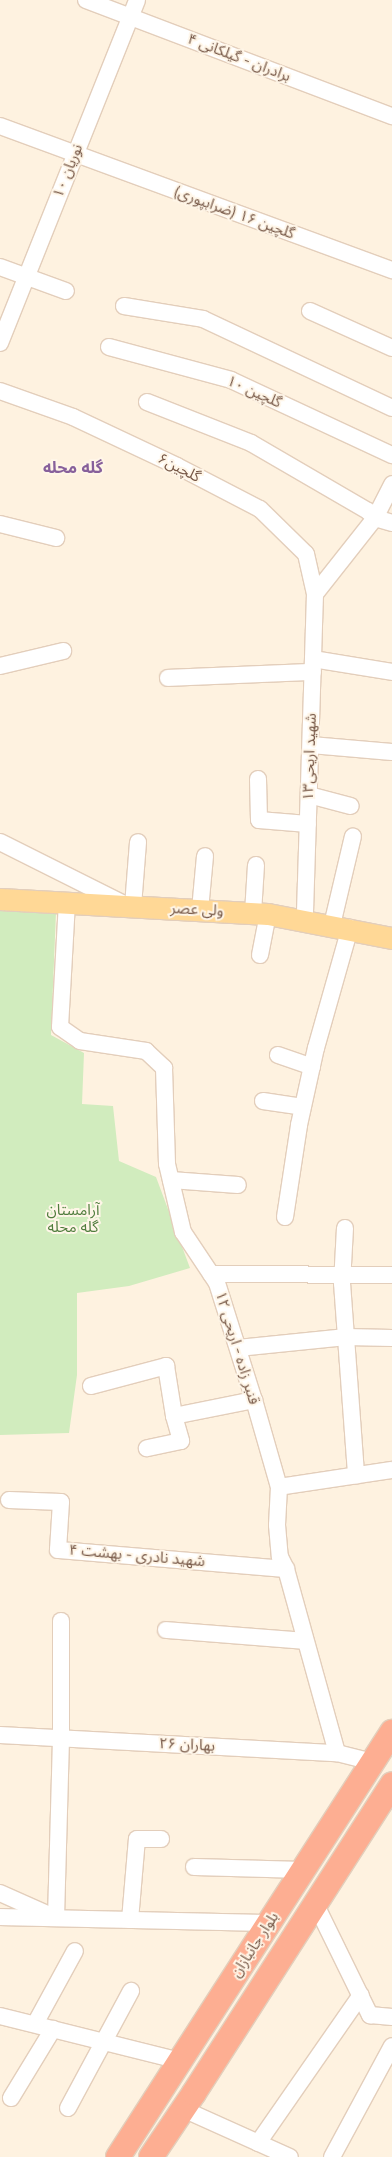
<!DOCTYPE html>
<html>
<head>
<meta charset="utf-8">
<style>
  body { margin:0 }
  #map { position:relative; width:392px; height:2157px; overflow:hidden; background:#fef2e0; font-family:"Nunito Sans","Noto Sans Arabic",sans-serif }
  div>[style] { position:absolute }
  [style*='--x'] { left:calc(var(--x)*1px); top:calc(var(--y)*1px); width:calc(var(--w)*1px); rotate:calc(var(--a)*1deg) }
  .green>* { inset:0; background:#d1ecbe }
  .roads { filter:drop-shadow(1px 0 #e3cebb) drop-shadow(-1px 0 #e3cebb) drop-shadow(0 1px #e3cebb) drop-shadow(0 -1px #e3cebb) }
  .minor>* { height:16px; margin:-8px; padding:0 8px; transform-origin:8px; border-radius:8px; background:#fff }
  .major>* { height:21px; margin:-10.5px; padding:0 10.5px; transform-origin:10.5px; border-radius:10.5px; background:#ffd896 }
  .highway>* { height:24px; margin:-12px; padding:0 12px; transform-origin:12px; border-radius:12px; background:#fdae92 }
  span { translate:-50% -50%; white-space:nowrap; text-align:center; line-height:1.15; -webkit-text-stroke:4px #fff6e8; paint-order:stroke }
  .street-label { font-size:15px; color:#765746 }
  .park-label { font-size:15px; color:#507d3d }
  .neighbourhood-label { font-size:16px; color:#87609b; font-weight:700 }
</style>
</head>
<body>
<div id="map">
  <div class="green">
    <i style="clip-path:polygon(0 908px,56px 912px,51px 1035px,84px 1053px,82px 1104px,113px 1106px,119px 1161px,156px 1177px,190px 1268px,129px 1286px,77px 1293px,77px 1375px,69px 1433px,0 1435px)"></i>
  </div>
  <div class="roads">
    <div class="minor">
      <i style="--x:86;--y:0;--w:327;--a:20.8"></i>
      <i style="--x:0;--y:126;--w:418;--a:20.2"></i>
      <i style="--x:0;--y:267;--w:70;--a:20"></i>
      <i style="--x:124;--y:306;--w:80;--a:9.3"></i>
      <i style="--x:203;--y:319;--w:209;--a:25.2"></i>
      <i style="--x:310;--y:311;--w:90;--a:24.3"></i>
      <i style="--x:0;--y:343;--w:369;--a:-68.2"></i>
      <i style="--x:109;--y:347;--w:126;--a:15.1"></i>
      <i style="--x:231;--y:380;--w:178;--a:25"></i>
      <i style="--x:0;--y:391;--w:77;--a:19.6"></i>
      <i style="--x:73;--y:417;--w:115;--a:25.2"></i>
      <i style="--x:177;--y:466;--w:93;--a:27.4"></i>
      <i style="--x:260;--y:509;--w:64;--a:44.4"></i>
      <i style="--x:306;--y:554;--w:41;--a:77.3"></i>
      <i style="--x:315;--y:594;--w:326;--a:91.8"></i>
      <i style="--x:147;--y:402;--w:112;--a:21.5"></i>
      <i style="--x:251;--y:443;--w:135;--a:30.2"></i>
      <i style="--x:368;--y:511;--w:10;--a:45"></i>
      <i style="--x:375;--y:518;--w:18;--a:16"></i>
      <i style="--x:0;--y:524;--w:58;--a:14"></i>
      <i style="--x:315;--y:594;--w:97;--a:-51.7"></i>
      <i style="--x:375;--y:518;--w:38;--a:-63"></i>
      <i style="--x:313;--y:659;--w:80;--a:9.3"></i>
      <i style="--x:0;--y:666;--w:65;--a:-13.4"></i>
      <i style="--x:168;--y:678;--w:145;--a:-2.4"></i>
      <i style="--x:311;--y:745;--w:81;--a:4.9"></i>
      <i style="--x:258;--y:779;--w:41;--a:88.6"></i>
      <i style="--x:259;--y:820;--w:49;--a:4.7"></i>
      <i style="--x:309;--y:795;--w:43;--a:14.7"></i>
      <i style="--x:0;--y:842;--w:139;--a:26.6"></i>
      <i style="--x:67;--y:902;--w:125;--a:93.2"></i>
      <i style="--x:60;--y:1027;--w:24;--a:35"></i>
      <i style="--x:80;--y:1041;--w:67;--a:8.6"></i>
      <i style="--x:146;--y:1051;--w:25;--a:43"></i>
      <i style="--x:164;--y:1068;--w:96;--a:88.2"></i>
      <i style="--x:167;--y:1164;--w:70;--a:76.8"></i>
      <i style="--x:183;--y:1232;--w:61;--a:56.3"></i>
      <i style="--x:217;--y:1283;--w:123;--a:72.5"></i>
      <i style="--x:254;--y:1400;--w:91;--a:74"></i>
      <i style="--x:279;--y:1487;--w:38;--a:93"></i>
      <i style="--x:277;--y:1525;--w:32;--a:85"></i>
      <i style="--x:280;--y:1557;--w:13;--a:63"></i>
      <i style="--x:286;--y:1569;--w:191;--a:74.5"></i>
      <i style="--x:133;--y:906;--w:64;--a:-85.5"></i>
      <i style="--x:200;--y:910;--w:54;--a:-84.7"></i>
      <i style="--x:253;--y:913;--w:48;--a:-86.4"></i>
      <i style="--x:332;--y:925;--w:91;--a:-76.7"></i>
      <i style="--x:260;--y:955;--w:42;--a:-79"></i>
      <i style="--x:278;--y:1055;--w:36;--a:19"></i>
      <i style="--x:263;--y:1101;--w:40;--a:8.5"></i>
      <i style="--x:171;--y:1180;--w:67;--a:4.3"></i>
      <i style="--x:285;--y:1217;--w:93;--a:-81.3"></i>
      <i style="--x:299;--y:1125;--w:79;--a:-77.6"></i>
      <i style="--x:316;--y:1048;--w:125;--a:-74.2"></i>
      <i style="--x:345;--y:1228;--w:55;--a:93.1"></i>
      <i style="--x:342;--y:1283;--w:193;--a:85.8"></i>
      <i style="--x:211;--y:1274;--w:181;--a:0.3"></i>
      <i style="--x:238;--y:1348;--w:109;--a:-5.8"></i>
      <i style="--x:346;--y:1337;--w:46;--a:1.2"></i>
      <i style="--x:91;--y:1386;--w:78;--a:-14.9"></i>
      <i style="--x:166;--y:1366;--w:51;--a:80.9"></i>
      <i style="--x:174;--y:1416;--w:26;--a:74"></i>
      <i style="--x:181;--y:1441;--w:35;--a:168"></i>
      <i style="--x:174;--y:1416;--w:82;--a:-11.3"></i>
      <i style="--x:279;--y:1487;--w:114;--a:-8.6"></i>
      <i style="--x:9;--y:1500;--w:52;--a:2.2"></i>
      <i style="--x:61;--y:1502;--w:48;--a:93.6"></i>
      <i style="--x:58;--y:1550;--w:229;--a:4.8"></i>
      <i style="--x:166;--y:1630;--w:139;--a:4.5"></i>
      <i style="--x:0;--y:1735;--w:337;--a:3.1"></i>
      <i style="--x:337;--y:1753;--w:37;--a:14"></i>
      <i style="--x:194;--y:1867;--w:110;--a:1.6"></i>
      <i style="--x:0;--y:1893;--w:61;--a:24.1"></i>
      <i style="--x:56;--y:1918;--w:180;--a:-88.4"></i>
      <i style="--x:61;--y:1738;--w:117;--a:-90"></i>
      <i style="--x:316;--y:1905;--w:123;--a:63.9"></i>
      <i style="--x:370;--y:2015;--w:22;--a:5"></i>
      <i style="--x:0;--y:1917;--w:269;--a:1.3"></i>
      <i style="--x:130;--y:1920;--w:81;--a:-85.1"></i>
      <i style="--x:137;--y:1839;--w:24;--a:0"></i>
      <i style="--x:0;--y:2016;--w:187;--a:14"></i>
      <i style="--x:35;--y:2024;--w:83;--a:-61.3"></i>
      <i style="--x:11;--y:2098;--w:81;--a:-58.7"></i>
      <i style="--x:68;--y:2108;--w:133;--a:-61.7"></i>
      <i style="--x:183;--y:2109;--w:117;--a:24.2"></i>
      <i style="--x:258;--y:2143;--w:180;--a:-55.2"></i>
      <i style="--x:332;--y:2157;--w:126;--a:-61.6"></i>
    </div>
    <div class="major">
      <i style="--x:0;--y:899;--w:268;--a:3.2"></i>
      <i style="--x:268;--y:914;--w:126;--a:11"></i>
    </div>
    <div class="highway">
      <i style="--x:118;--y:2157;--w:506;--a:-57.19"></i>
      <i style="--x:151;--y:2157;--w:77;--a:-56.1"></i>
      <i style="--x:194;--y:2093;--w:367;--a:-57.3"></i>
    </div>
  </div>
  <div class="street-label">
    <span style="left:239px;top:58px;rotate:21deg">برادران - گیلکانی ۴</span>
    <span style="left:68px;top:171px;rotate:-68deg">نوریان ۱۰</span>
    <span style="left:234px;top:213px;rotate:20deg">گلچین ۱۶ (ضرابپوری)</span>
    <span style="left:254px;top:392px;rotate:24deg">گلچین ۱۰</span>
    <span style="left:179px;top:468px;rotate:27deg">گلچین۶</span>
    <span style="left:310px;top:757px;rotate:-88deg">شهید اریحی۱۳</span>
    <span style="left:197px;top:910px;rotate:3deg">ولی عصر</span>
    <span style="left:237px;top:1348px;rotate:73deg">قنبر زاده - اریحی ۱۲</span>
    <span style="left:137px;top:1556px;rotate:5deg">شهید نادری - بهشت ۴</span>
    <span style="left:187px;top:1745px;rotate:3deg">بهاران ۲۶</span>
    <span style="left:255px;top:1945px;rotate:-57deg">بلوار جانبازان</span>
  </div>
  <div class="park-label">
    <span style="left:73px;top:1219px">آرامستان<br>گله محله</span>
  </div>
  <div class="neighbourhood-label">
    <span style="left:73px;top:468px">گله محله</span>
  </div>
</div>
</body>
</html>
